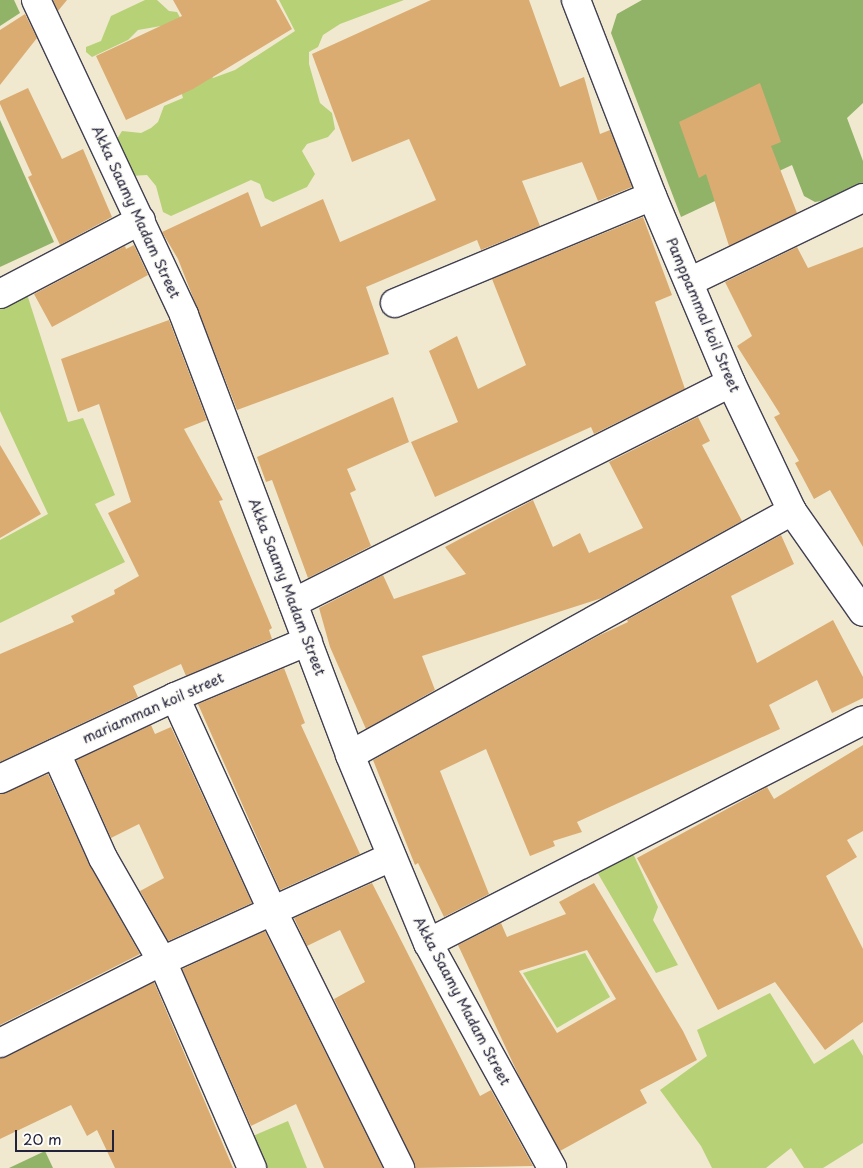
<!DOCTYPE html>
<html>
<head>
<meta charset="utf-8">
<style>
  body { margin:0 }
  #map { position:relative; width:863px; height:1168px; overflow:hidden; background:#f0e9cf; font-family:"Playpen Sans",sans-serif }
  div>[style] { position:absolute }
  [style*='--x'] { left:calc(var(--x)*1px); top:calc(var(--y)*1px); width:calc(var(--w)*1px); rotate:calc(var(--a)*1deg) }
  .green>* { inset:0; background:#b7d176 }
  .forest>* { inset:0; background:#91b367 }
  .building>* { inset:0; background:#dbac72 }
  .roads { filter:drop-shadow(1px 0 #414051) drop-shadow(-1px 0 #414051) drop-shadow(0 1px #414051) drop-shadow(0 -1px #414051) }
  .minor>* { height:28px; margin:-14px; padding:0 14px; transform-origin:14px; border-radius:14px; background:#fff }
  span { translate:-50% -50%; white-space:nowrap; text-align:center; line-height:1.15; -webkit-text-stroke:4px #fdfcf7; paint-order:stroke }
  .street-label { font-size:14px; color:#22223b }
  .scale { position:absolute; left:15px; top:1130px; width:99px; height:22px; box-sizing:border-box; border:2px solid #22223b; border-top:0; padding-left:6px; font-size:15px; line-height:18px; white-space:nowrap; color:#22223b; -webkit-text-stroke:4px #fdfcf7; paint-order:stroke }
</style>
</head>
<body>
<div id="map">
  <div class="green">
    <i style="clip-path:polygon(145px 0,157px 0,169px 11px,177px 12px,213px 78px,235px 70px,295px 31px,279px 0,404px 0,340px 24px,323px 35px,318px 47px,309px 52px,309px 64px,320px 103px,332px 113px,335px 129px,328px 137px,307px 144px,302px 151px,315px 174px,307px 187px,273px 202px,265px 198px,260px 184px,251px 180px,171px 216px,163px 212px,156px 186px,147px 175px,130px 176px,114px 144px,122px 131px,141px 133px,151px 128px,158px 122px,164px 106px,183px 98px,161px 26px,138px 30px,128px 40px,92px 57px,86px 52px,86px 47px,101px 41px,111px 16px)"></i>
    <i style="clip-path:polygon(26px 291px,68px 422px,83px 418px,115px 495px,95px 504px,125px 562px,0 623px,0 540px,48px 514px,0 411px,0 303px)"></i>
    <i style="clip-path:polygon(629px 845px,658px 907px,653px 920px,678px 965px,656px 973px,593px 865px)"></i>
    <i style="clip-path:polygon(585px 953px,610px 997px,557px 1028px,523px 973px)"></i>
    <i style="clip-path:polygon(770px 993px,814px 1064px,853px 1039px,863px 1056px,863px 1143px,823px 1168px,804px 1168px,791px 1148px,766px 1168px,712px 1168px,701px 1146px,660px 1090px,707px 1056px,697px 1030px)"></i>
    <i style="clip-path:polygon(288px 1121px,307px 1168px,261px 1168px,248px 1138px)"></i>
  </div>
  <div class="forest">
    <i style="clip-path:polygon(0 0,14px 0,20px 13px,0 26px)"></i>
    <i style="clip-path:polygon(642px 0,863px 0,863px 103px,847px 118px,863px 161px,863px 183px,834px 199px,815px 202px,804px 196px,792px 165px,681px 217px,611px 33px,617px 14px)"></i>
    <i style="clip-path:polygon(0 120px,54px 242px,0 267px)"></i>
    <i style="clip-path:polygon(45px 1151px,53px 1168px,9px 1168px)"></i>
  </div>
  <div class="building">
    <i style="clip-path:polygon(53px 0,67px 0,58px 11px)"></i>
    <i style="clip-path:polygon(173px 0,276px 0,292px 29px,193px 89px,126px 120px,96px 56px,182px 16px)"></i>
    <i style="clip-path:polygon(431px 0,529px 0,560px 87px,584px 77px,600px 134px,610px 130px,632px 187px,598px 201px,582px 162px,522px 181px,540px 226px,481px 250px,477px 240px,366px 287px,389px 354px,237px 410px,178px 259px,162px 232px,248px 192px,261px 227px,323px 199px,340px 242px,436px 200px,409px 139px,352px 162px,312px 54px)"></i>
    <i style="clip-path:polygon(25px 14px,37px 38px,0 85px,0 30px)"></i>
    <i style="clip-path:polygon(760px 83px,781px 142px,771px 146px,797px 213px,729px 246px,706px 174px,699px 178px,679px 122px)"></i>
    <i style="clip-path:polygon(28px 88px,62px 159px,83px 149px,112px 217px,60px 245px,28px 177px,32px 175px,0 104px,0 101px)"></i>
    <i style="clip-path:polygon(643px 217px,672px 295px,655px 302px,685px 389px,594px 434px,591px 427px,435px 497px,411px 442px,458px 422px,429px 351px,457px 336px,478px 389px,526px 365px,492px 279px)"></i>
    <i style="clip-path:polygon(134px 245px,148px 275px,52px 327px,34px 294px,125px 246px,126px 249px)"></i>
    <i style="clip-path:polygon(797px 247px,808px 268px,863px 247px,863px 547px,830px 490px,814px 499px,795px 463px,799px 461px,774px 417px,780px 414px,737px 346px,752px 336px,725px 282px)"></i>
    <i style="clip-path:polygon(169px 320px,207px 420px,184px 429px,223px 500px,219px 501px,272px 628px,269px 630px,272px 639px,186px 676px,181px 664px,133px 686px,138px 697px,0 762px,0 654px,74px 622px,71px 616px,115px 594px,114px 590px,139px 576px,108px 513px,131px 502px,99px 404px,78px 412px,61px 359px)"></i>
    <i style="clip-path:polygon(393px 397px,409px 442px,347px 469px,356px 490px,350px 493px,371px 546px,308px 578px,272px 480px,266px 482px,257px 457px)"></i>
    <i style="clip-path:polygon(698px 417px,710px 441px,702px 445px,742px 521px,602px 598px,422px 656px,435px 690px,366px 729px,330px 647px,319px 608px,383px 575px,394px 599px,466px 574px,445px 547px,533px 500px,553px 547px,580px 533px,589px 553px,643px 528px,609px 462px)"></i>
    <i style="clip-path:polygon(0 445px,41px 514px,0 538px)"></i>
    <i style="clip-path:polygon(781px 535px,794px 564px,731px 596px,757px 663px,833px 620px,863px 677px,863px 698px,832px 713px,817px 680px,769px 705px,780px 729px,577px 822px,582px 832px,553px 841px,555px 846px,530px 856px,486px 749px,440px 771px,489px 894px,444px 917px,418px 863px,415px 865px,373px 760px,600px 635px,628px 622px,627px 620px)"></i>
    <i style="clip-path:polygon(284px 668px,305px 723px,301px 725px,360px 854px,280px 890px,198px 704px)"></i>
    <i style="clip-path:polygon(151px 725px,155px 734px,171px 727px,252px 903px,168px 941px,140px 891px,164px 878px,139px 824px,111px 838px,76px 760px)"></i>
    <i style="clip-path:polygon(863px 745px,863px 831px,847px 840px,857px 857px,826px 876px,863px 949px,863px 1022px,825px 1050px,775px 982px,718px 1010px,637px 858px,767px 787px,774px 799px)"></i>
    <i style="clip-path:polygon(48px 774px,89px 864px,140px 954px,0 1025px,0 794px)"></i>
    <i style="clip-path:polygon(372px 883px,480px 1096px,491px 1090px,533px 1166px,415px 1168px,334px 999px,365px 982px,340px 930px,307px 946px,294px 918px)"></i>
    <i style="clip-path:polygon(evenodd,594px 883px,683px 1031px,697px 1060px,640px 1090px,647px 1103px,560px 1151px,519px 1076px,458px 945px,501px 923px,507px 937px,566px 914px,559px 902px,594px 883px,587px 950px,616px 999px,557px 1033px,519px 971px,587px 950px)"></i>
    <i style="clip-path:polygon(265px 931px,383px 1168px,324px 1168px,296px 1104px,251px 1126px,182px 969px)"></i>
    <i style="clip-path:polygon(154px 982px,233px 1168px,115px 1168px,97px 1130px,87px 1136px,71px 1105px,0 1139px,0 1058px)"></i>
  </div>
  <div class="roads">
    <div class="minor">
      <i style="--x:36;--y:0;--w:348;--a:64.8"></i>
      <i style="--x:184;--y:315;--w:470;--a:69.3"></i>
      <i style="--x:350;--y:755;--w:204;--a:67.5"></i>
      <i style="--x:428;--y:943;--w:257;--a:61.1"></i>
      <i style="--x:576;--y:0;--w:210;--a:68.8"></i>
      <i style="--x:652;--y:196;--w:203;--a:67.1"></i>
      <i style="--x:731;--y:383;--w:142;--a:64.5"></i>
      <i style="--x:792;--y:511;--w:123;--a:54.9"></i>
      <i style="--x:689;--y:282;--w:193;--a:-25.8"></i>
      <i style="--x:0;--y:294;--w:159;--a:-27.7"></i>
      <i style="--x:395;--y:303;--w:278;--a:-22.6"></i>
      <i style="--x:293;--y:603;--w:490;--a:-26.7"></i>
      <i style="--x:175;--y:697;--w:236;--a:65.5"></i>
      <i style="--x:273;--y:912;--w:286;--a:63.6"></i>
      <i style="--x:56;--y:753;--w:115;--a:65.9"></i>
      <i style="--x:103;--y:858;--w:119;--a:60.2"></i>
      <i style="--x:162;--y:961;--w:226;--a:66.5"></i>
      <i style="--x:350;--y:755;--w:505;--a:-28.9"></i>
      <i style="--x:0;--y:779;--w:193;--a:-25.1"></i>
      <i style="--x:175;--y:697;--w:144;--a:-22.8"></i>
      <i style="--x:428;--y:943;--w:489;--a:-27.1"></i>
      <i style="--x:0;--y:1043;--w:182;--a:-26.8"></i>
      <i style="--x:162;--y:961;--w:252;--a:-24.4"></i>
    </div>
  </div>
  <div class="street-label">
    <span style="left:136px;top:212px;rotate:65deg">Akka Saamy Madam Street</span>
    <span style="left:703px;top:315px;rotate:67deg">Pamppammal koil Street</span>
    <span style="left:287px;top:587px;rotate:69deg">Akka Saamy Madam Street</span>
    <span style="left:153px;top:708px;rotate:-24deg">mariamman koil street</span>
    <span style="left:462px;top:1001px;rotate:62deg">Akka Saamy Madam Street</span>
  </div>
  <div class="scale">20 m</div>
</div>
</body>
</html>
